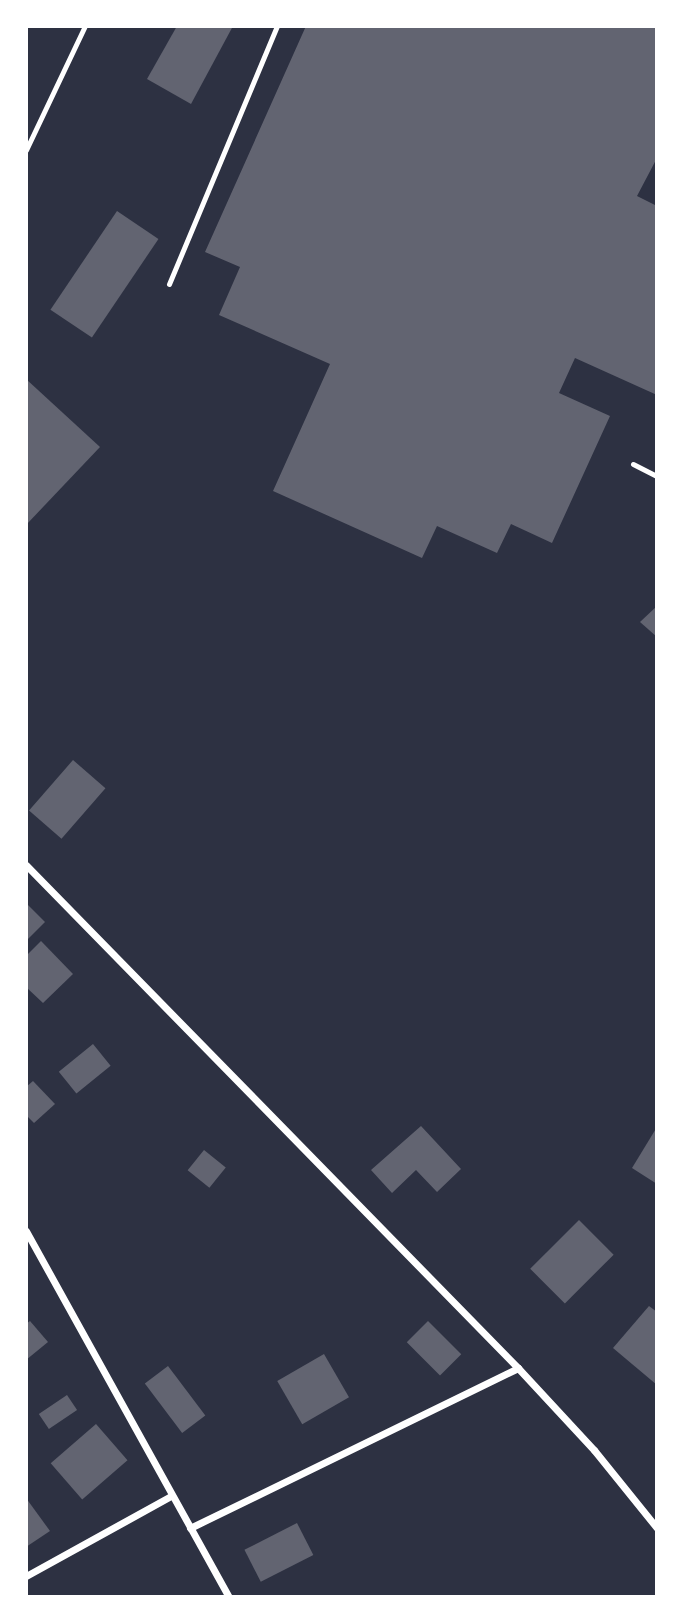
<!DOCTYPE html>
<html>
<head>
<meta charset="utf-8">
<style>
  body { margin:0 }
  #map { position:relative; width:683px; height:1623px; overflow:hidden; background:#2d3142; font-family:Lato,sans-serif }
  div>[style] { position:absolute }
  [style*='--x'] { left:calc(var(--x)*1px); top:calc(var(--y)*1px); width:calc(var(--w)*1px); rotate:calc(var(--a)*1deg) }
  .building>* { inset:0; background:#626471; transform-origin:0 0 }
  .service>* { height:5px; margin:-2.5px; padding:0 2.5px; transform-origin:2.5px; border-radius:2.5px; background:#fff }
  .minor>* { height:7px; margin:-3.5px; padding:0 3.5px; transform-origin:3.5px; border-radius:3.5px; background:#fff }
  span { translate:-50% -50%; white-space:nowrap; text-align:center; line-height:1.15; -webkit-text-stroke:5px #fff; paint-order:stroke }
  .frame { position:absolute; inset:0; border:28px solid #fff; pointer-events:none }
</style>
</head>
<body>
<div id="map">
  <div class="building">
    <i style="clip-path:polygon(177px 26px,233px 26px,191px 104px,147px 79px)"></i>
    <i style="clip-path:polygon(306px 26px,657px 26px,657px 158px,637px 196px,657px 206px,657px 395px,575px 358px,559px 393px,610px 416px,552px 543px,511px 524px,497px 553px,437px 526px,422px 558px,273px 491px,330px 364px,219px 315px,240px 267px,205px 252px)"></i>
    <i style="left:117px;top:211px;width:50px;height:119px;rotate:34deg"></i>
    <i style="clip-path:polygon(26px 379px,100px 447px,26px 525px)"></i>
    <i style="clip-path:polygon(657px 606px,657px 637px,640px 622px)"></i>
    <i style="left:73px;top:760px;width:43px;height:67px;rotate:41deg"></i>
    <i style="clip-path:polygon(26px 903px,45px 922px,26px 941px)"></i>
    <i style="clip-path:polygon(41px 941px,73px 974px,43px 1003px,26px 987px,26px 956px)"></i>
    <i style="left:93px;top:1044px;width:28px;height:44px;rotate:51deg"></i>
    <i style="clip-path:polygon(33px 1081px,55px 1104px,34px 1123px,26px 1115px,26px 1087px)"></i>
    <i style="clip-path:polygon(421px 1126px,461px 1169px,437px 1192px,416px 1170px,392px 1193px,371px 1170px)"></i>
    <i style="clip-path:polygon(657px 1127px,657px 1184px,632px 1168px)"></i>
    <i style="left:204px;top:1150px;width:28px;height:26px;rotate:39deg"></i>
    <i style="left:579px;top:1220px;width:49px;height:69px;rotate:45deg"></i>
    <i style="clip-path:polygon(649px 1306px,657px 1312px,657px 1385px,613px 1348px)"></i>
    <i style="clip-path:polygon(30px 1321px,48px 1342px,26px 1360px,26px 1324px)"></i>
    <i style="left:428px;top:1321px;width:47px;height:30px;rotate:45deg"></i>
    <i style="left:324px;top:1354px;width:50px;height:54px;rotate:60deg"></i>
    <i style="left:168px;top:1366px;width:62px;height:29px;rotate:53deg"></i>
    <i style="left:67px;top:1395px;width:18px;height:34px;rotate:56deg"></i>
    <i style="left:96px;top:1424px;width:48px;height:60px;rotate:49deg"></i>
    <i style="clip-path:polygon(26px 1498px,50px 1531px,26px 1547px)"></i>
    <i style="left:297px;top:1523px;width:36px;height:59px;rotate:63deg"></i>
  </div>
  <div class="service">
    <i style="--x:26;--y:150;--w:137;--a:-64.6"></i>
    <i style="--x:169;--y:284;--w:280;--a:-67.3"></i>
    <i style="--x:633;--y:464;--w:27;--a:27"></i>
  </div>
  <div class="minor">
    <i style="--x:26;--y:865;--w:704;--a:45.63"></i>
    <i style="--x:518;--y:1368;--w:112;--a:47.2"></i>
    <i style="--x:594;--y:1450;--w:100;--a:51.1"></i>
    <i style="--x:26;--y:1231;--w:419;--a:61"></i>
    <i style="--x:190;--y:1528;--w:365;--a:-26"></i>
    <i style="--x:26;--y:1576;--w:166;--a:-28.9"></i>
  </div>
  <div class="frame"></div>
</div>
</body>
</html>
